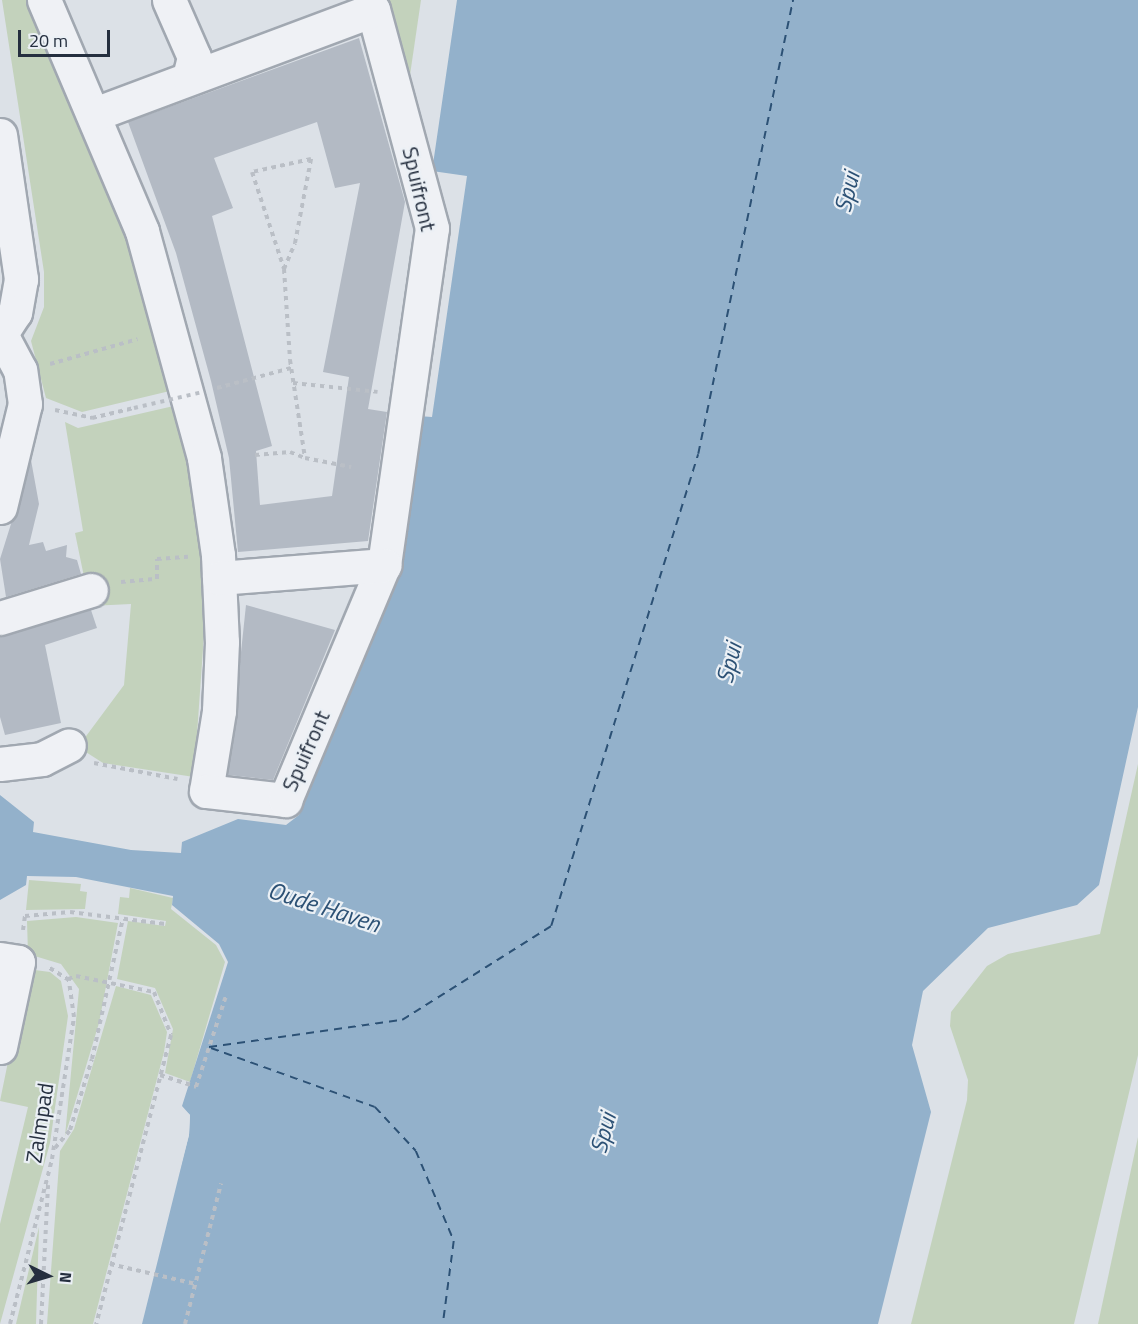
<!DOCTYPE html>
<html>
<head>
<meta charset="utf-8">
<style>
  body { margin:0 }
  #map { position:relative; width:1138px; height:1324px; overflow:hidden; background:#dce1e7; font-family:"Titillium Web",sans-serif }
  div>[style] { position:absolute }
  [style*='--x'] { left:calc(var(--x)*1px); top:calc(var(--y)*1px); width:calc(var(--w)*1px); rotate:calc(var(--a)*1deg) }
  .green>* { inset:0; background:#c3d2bc }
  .water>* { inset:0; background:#93b1cb }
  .pier>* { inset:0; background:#dce1e7 }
  .ferry>* { height:1.5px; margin-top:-0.75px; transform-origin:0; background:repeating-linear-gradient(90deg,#2c5175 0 8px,transparent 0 14px) }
  .building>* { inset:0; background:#b3bac4 }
  .path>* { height:4px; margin-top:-2px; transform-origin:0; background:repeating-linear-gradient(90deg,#babfc6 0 4.5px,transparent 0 9px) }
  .roads { filter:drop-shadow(2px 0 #a1a8b1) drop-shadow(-2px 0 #a1a8b1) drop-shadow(0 2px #a1a8b1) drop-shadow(0 -2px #a1a8b1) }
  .minor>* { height:33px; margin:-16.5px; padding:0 16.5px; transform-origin:16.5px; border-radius:16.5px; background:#eff1f5 }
  .path-bridge>* { height:4px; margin-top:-2px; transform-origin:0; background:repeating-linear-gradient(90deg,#babfc6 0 4.5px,transparent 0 9px) }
  span { translate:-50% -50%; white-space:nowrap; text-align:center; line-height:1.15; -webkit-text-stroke:4.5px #ebf0f5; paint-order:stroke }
  .street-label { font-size:22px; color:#252f3f }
  .water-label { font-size:24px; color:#2c5175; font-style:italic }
  .north { position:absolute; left:18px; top:1246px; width:60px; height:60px; -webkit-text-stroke:4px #ebf0f5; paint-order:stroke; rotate:95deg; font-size:16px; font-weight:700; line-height:24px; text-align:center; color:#252f3f }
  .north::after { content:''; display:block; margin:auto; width:21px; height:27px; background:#252f3f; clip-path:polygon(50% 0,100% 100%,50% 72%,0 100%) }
  .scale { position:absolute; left:18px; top:30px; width:92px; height:27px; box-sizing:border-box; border:3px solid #252f3f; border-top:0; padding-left:8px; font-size:18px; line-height:21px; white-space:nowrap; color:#252f3f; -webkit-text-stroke:4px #ebf0f5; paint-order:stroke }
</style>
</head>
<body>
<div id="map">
  <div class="green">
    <i style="clip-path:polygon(2px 0,27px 0,120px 214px,174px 390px,82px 412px,46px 398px,31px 341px,44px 307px,44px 272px)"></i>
    <i style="clip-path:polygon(374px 0,421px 0,405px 109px)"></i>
    <i style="clip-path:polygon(178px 405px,207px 592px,194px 777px,103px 763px,78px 747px,124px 685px,131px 604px,90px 606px,75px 533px,83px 531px,65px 422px,78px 428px)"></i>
    <i style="clip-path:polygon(1138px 764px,1138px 1055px,1074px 1324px,911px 1324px,967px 1100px,968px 1080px,950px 1026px,951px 1012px,987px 966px,1008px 954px,1100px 934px)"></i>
    <i style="clip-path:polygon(29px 880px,81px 884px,80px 891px,87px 892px,85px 909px,26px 910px)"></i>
    <i style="clip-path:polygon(130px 888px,173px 898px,171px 909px,216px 945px,225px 962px,190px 1082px,165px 1073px,173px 1029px,155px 988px,117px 979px,128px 921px,165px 926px,166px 921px,118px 914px,120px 897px,129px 898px)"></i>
    <i style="clip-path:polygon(76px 917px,118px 923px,99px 1023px,65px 1136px,79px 989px,61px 964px,28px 954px,27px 921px)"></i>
    <i style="clip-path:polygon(27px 969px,50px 972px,61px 981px,68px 1016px,50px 1143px,0 1324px,0 1224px,28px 1107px,0 1101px)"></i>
    <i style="clip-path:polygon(116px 986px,151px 995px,167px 1032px,164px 1052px,93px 1324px,47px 1324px,60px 1151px,74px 1129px)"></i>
    <i style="clip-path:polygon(1138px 1137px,1138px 1324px,1098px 1324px)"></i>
    <i style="clip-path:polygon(39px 1227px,36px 1324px,16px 1324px)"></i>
  </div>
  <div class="water">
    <i style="clip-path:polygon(457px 0,1138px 0,1138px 707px,1099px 885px,1077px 905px,988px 928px,923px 991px,912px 1045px,931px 1112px,878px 1324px,142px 1324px,189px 1135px,190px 1115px,182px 1106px,228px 962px,219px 944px,172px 905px,173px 896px,76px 877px,27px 876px,26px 885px,0 900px,0 795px,34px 822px,33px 832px,131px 850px,181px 853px,182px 842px,238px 819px,286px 825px,299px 815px,402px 554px,421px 430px,418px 416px,432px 417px,467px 176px,432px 171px)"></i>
  </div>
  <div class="pier">
    <i style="clip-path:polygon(179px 1105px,190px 1115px,189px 1135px,139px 1324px,186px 1134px,187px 1116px)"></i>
  </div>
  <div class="ferry">
    <i style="--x:209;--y:1047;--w:195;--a:-8"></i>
    <i style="--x:402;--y:1020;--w:176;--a:-32.2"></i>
    <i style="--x:551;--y:926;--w:494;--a:-72.7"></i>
    <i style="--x:698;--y:454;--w:464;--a:-78.2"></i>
    <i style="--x:211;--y:1048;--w:174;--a:19.8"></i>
    <i style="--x:375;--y:1107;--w:60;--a:47"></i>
    <i style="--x:416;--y:1151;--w:98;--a:67.1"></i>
    <i style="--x:454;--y:1241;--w:84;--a:97.5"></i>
  </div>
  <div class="building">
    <i style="clip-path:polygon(evenodd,359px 38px,405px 202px,368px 409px,387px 412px,368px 541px,238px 552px,229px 458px,211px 381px,176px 253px,128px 122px,359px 38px,317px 122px,335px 188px,360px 183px,323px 372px,349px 377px,332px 496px,260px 505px,256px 451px,272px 446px,212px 216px,233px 208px,214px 158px,317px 122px)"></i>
    <i style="clip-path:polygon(31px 460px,39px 504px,29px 545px,43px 542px,46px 551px,67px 545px,66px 557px,77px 560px,81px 574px,6px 597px,0 559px)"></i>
    <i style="clip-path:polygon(246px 605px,335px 630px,273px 780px,228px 775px)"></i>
    <i style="clip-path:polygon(91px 610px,97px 628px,45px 645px,61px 723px,5px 735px,0 717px,0 636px)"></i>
  </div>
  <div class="path">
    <i style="--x:284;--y:269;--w:28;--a:-67"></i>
    <i style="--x:295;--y:243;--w:86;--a:-79.2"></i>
    <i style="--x:311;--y:159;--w:60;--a:167.6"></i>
    <i style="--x:252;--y:172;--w:102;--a:71.7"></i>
    <i style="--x:284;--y:269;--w:91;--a:86.2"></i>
    <i style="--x:290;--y:360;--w:99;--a:81.3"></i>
    <i style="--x:305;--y:458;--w:47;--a:11.1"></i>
    <i style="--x:50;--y:364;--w:91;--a:-15.9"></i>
    <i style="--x:293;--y:383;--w:85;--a:6"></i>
    <i style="--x:217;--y:388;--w:77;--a:-15.1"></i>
    <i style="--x:55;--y:410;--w:38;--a:12"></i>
    <i style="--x:92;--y:418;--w:43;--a:-13.4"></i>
    <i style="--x:255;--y:455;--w:35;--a:-5"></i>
    <i style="--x:290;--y:452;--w:16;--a:22"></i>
    <i style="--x:121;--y:582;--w:36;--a:-5"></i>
    <i style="--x:157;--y:579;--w:20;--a:-90"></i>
    <i style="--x:157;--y:559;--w:31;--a:-4"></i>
    <i style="--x:94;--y:763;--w:85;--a:10.9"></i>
    <i style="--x:23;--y:930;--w:14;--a:-82"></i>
    <i style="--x:25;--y:916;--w:45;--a:-5.1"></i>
    <i style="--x:70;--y:912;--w:96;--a:7.2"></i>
    <i style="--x:68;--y:979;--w:9;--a:-21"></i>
    <i style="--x:76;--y:976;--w:80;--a:11.6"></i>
    <i style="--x:154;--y:992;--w:46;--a:68.4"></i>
    <i style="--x:171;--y:1035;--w:299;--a:104.5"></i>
    <i style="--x:160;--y:1075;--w:38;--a:18"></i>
    <i style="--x:196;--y:1087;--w:96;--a:-71.8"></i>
    <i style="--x:55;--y:1148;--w:23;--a:-50"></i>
    <i style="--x:70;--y:1130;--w:74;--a:-72.8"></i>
    <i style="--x:92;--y:1059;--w:144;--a:-77.6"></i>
    <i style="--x:110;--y:1264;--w:88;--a:13.1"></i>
    <i style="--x:10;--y:1324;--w:170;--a:-75.7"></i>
    <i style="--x:52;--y:1159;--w:144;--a:-81.2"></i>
    <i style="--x:74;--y:1017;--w:37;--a:-98"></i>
    <i style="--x:69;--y:980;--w:26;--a:-148"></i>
    <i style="--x:41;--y:1324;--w:139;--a:-87.1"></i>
    <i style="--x:185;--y:1324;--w:145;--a:-75.6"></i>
  </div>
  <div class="roads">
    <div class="minor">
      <i style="--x:44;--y:0;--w:251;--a:67"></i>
      <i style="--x:142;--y:231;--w:235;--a:74.7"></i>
      <i style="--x:204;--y:458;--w:98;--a:81.8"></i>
      <i style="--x:218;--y:555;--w:87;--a:87.4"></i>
      <i style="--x:222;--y:642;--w:69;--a:92.5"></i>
      <i style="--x:219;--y:711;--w:81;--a:99.2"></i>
      <i style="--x:206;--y:791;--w:80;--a:6.5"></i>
      <i style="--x:285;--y:800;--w:255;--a:-67.2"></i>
      <i style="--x:384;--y:565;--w:340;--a:-81.9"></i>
      <i style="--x:432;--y:228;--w:226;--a:-105.1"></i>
      <i style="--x:373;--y:10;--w:297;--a:159.5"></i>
      <i style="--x:169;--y:0;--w:62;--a:66.3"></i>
      <i style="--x:194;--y:57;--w:21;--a:104"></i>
      <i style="--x:0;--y:135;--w:146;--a:81.7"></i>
      <i style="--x:21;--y:279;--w:34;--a:100"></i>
      <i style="--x:15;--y:312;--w:27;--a:123"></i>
      <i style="--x:0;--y:507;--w:106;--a:-76.4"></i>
      <i style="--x:25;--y:404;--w:34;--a:-98"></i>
      <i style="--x:20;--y:370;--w:40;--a:-118"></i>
      <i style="--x:219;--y:578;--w:166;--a:-4.5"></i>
      <i style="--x:0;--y:618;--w:95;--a:-17.1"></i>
      <i style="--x:0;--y:764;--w:42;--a:-6.8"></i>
      <i style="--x:42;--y:759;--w:30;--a:-27"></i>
      <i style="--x:0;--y:959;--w:18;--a:9"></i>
      <i style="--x:18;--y:962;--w:87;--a:102"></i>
    </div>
  </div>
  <div class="path-bridge">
    <i style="--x:134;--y:408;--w:71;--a:-13.1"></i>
  </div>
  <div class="street-label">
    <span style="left:419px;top:189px;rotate:77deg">Spuifront</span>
    <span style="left:306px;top:751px;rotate:-66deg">Spuifront</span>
    <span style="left:40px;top:1123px;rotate:-81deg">Zalmpad</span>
  </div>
  <div class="water-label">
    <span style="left:847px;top:192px;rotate:-76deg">Spui</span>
    <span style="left:729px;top:663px;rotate:-76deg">Spui</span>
    <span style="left:324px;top:907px;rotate:18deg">Oude Haven</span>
    <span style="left:603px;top:1133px;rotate:-75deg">Spui</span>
  </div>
  <div class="north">N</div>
  <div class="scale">20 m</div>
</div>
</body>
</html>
